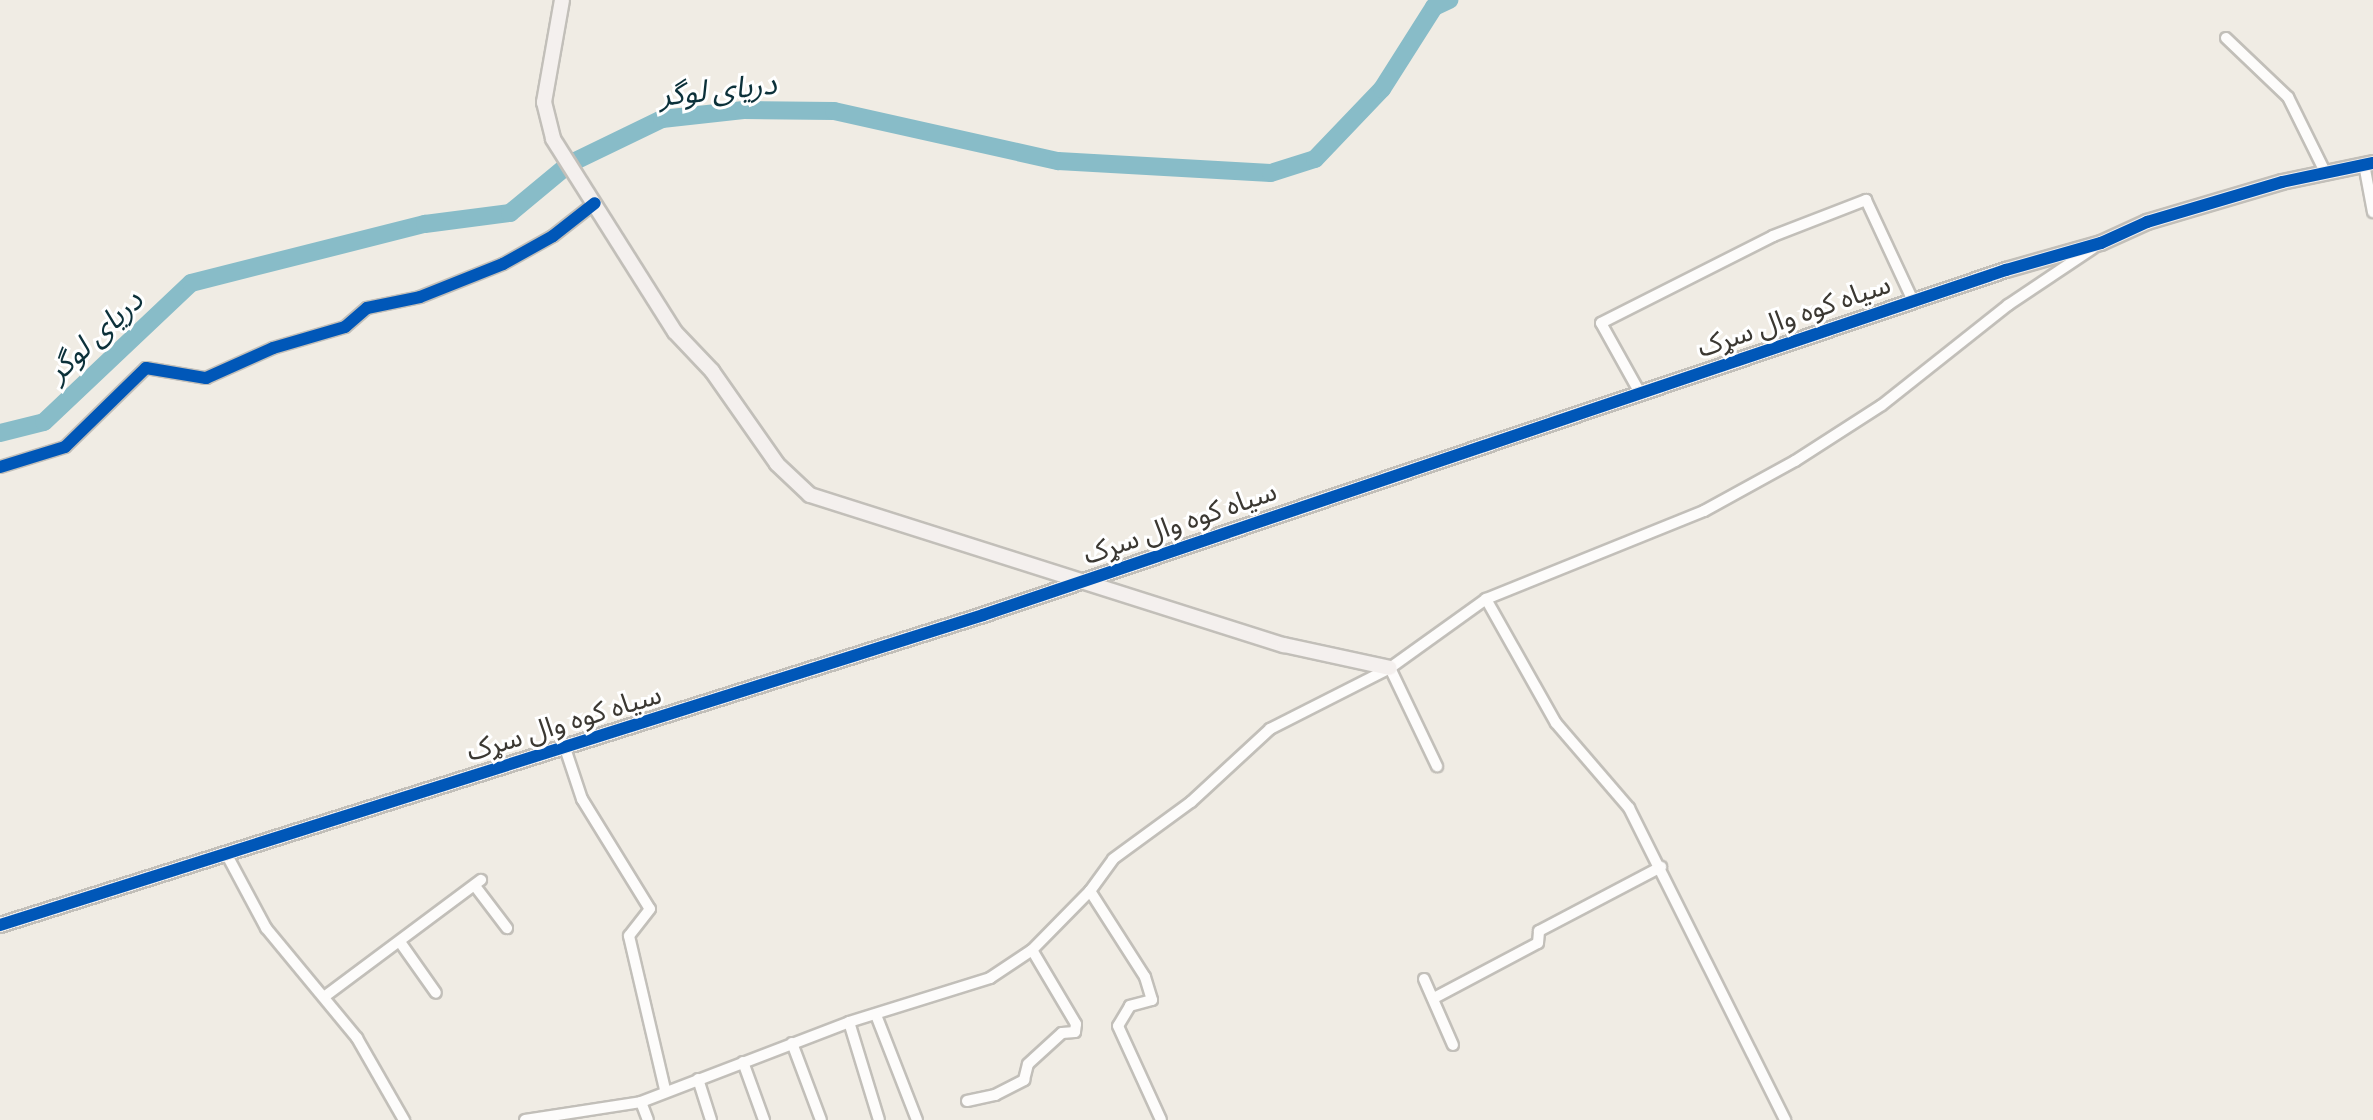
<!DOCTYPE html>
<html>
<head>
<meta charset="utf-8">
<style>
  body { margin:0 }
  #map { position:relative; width:2373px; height:1120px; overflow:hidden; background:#f0ece4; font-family:"Zilla Slab","Noto Sans Arabic",serif }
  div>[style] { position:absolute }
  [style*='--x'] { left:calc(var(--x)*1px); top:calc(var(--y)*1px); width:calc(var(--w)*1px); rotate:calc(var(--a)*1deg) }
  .river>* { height:18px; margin:-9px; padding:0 9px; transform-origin:9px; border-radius:9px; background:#88bcc8 }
  .roads { filter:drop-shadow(2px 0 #c2bfb9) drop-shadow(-2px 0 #c2bfb9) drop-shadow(0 2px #c2bfb9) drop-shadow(0 -2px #c2bfb9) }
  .street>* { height:10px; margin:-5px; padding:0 5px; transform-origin:5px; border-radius:5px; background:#fdfcfb }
  .secondary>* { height:14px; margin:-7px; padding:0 7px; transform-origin:7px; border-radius:7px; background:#f4f0ee }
  .cycleway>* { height:12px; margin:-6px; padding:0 6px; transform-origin:6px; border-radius:6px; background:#0057b8 }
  span { translate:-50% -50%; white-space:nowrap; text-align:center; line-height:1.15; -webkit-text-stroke:6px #fff; paint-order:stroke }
  .street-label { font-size:28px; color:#3b3832 }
  .water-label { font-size:30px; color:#0c313a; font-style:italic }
</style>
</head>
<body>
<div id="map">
  <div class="river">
    <i style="--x:0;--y:433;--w:45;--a:-14"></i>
    <i style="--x:44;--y:422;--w:202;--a:-43.4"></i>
    <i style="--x:191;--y:283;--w:241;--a:-14.2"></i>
    <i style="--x:425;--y:224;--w:86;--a:-7.4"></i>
    <i style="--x:510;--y:213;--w:77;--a:-39.7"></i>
    <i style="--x:569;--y:164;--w:103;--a:-25.8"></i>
    <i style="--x:662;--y:119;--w:82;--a:-6.3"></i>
    <i style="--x:744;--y:110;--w:90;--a:0.6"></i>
    <i style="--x:834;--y:111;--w:230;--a:12.6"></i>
    <i style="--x:1058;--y:161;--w:213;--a:3.2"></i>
    <i style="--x:1271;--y:173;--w:46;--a:-17.7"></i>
    <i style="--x:1315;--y:159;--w:97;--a:-46.3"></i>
    <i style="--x:1382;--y:89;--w:97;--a:-57.6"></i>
    <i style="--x:1434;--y:7;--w:17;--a:-25"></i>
  </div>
  <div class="roads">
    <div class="street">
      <i style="--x:2226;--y:38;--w:86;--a:43.6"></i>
      <i style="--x:2288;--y:97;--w:84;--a:63.7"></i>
      <i style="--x:2364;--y:164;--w:49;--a:79.4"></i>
      <i style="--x:1640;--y:393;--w:80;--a:-119.1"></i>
      <i style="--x:1601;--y:323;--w:193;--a:-26.8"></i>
      <i style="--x:1773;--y:236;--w:100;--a:-21.2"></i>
      <i style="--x:1866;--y:200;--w:111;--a:65"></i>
      <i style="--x:0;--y:467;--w:68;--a:-17.1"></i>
      <i style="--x:65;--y:447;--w:113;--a:-44.3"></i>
      <i style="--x:146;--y:368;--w:61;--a:9.5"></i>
      <i style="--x:206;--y:378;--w:73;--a:-24.1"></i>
      <i style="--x:273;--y:348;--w:75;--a:-16.3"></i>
      <i style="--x:345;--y:327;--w:29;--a:-41"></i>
      <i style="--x:367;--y:308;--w:54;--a:-11.7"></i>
      <i style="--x:420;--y:297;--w:89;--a:-21.7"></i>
      <i style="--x:503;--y:264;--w:57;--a:-29.2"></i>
      <i style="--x:553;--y:236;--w:53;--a:-38.2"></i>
      <i style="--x:1486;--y:599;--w:142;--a:60.6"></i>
      <i style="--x:1556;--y:723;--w:112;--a:49.3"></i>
      <i style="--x:1629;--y:808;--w:349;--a:63.4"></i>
      <i style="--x:1390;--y:668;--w:109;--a:64.4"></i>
      <i style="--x:565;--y:748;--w:54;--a:71.6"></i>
      <i style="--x:582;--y:799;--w:129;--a:58.3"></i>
      <i style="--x:650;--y:909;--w:34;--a:128"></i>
      <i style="--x:629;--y:936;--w:157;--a:76.8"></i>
      <i style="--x:228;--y:857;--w:81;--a:61.8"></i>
      <i style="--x:266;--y:928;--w:143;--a:50.4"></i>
      <i style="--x:357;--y:1038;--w:95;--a:60.2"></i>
      <i style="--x:475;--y:886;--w:53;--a:52.7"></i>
      <i style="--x:1090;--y:891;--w:102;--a:57.4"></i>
      <i style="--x:1145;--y:977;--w:24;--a:73"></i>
      <i style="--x:1152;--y:1000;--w:23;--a:165"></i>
      <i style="--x:1130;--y:1006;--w:23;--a:121"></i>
      <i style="--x:1118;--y:1026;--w:103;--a:65.4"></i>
      <i style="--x:400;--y:942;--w:62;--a:54.8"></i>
      <i style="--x:1424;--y:979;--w:72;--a:66.3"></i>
      <i style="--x:324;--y:997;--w:196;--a:-36.7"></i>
      <i style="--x:1436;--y:997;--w:115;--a:-27.9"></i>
      <i style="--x:1538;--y:943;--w:12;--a:-85"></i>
      <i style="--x:1539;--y:931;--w:138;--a:-27.7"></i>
      <i style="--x:876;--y:1015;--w:113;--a:68.7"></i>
      <i style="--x:849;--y:1022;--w:102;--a:73"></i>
      <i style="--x:792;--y:1043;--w:82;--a:69.4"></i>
      <i style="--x:743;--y:1062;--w:62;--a:70.1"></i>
      <i style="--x:698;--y:1079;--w:43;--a:72.4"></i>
      <i style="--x:967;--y:1101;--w:29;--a:-12"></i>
      <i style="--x:995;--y:1095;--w:33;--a:-27"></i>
      <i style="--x:1024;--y:1080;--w:16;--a:-76"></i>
      <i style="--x:1028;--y:1064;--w:46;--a:-42.4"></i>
      <i style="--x:1062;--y:1033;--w:13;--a:-4"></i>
      <i style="--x:1075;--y:1032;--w:8;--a:-83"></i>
      <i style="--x:1076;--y:1024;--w:86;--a:-120.7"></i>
      <i style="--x:641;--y:1102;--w:19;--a:69"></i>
      <i style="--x:525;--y:1120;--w:117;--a:-8.8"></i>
      <i style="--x:641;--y:1102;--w:223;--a:-21"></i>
      <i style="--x:849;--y:1022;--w:148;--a:-17.3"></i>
      <i style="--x:990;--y:978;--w:50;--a:-33.7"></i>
      <i style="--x:1032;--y:950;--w:83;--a:-45.5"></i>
      <i style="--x:1090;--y:891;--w:39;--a:-54"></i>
      <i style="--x:1113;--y:859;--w:97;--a:-36.2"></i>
      <i style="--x:1191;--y:802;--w:108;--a:-42.7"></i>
      <i style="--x:1270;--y:729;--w:135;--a:-26.9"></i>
      <i style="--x:1390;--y:668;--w:118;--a:-35.7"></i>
      <i style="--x:1486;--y:599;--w:235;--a:-22"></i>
      <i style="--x:1704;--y:511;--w:104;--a:-28.8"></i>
      <i style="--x:1795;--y:461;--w:103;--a:-32.8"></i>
      <i style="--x:1882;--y:405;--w:161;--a:-38.4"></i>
      <i style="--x:2008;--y:305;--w:102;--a:-33.8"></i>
    </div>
    <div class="secondary">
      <i style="--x:562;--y:0;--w:104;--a:100"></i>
      <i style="--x:544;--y:102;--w:38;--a:76"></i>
      <i style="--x:553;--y:139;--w:228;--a:57.7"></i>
      <i style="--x:675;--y:332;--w:54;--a:46.5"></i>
      <i style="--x:712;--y:371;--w:113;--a:55"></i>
      <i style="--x:777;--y:464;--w:45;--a:43.2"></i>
      <i style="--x:810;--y:495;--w:497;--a:17.6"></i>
      <i style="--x:1284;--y:645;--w:108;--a:12.2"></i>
      <i style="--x:0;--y:925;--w:1031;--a:-17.5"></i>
      <i style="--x:983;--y:615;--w:1080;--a:-18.64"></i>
      <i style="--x:2006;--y:270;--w:99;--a:-15.9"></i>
      <i style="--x:2101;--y:243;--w:51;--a:-24.5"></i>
      <i style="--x:2147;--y:222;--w:141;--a:-16.5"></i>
      <i style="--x:2282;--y:182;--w:93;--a:-11.8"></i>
    </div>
  </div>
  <div class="cycleway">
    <i style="--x:0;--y:467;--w:68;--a:-17.1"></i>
    <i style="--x:65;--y:447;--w:113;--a:-44.3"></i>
    <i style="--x:146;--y:368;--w:61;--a:9.5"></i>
    <i style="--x:206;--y:378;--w:73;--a:-24.1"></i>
    <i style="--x:273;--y:348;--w:75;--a:-16.3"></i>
    <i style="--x:345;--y:327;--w:29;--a:-41"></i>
    <i style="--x:367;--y:308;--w:54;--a:-11.7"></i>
    <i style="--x:420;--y:297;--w:89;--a:-21.7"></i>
    <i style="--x:503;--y:264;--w:57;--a:-29.2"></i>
    <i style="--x:553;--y:236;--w:53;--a:-38.2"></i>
    <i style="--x:0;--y:925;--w:1031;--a:-17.5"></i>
    <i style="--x:983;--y:615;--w:1080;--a:-18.64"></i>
    <i style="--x:2006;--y:270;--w:99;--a:-15.9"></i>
    <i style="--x:2101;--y:243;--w:51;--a:-24.5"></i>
    <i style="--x:2147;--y:222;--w:141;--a:-16.5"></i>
    <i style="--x:2282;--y:182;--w:93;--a:-11.8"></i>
  </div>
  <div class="street-label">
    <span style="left:1794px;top:316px;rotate:-19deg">سیاه کوه وال سړک</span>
    <span style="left:1180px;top:523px;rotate:-19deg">سیاه کوه وال سړک</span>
    <span style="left:564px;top:723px;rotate:-17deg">سیاه کوه وال سړک</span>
  </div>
  <div class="water-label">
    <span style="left:718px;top:90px;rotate:-6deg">دریای لوگر</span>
    <span style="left:95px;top:336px;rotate:-43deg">دریای لوگر</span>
  </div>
</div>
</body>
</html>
